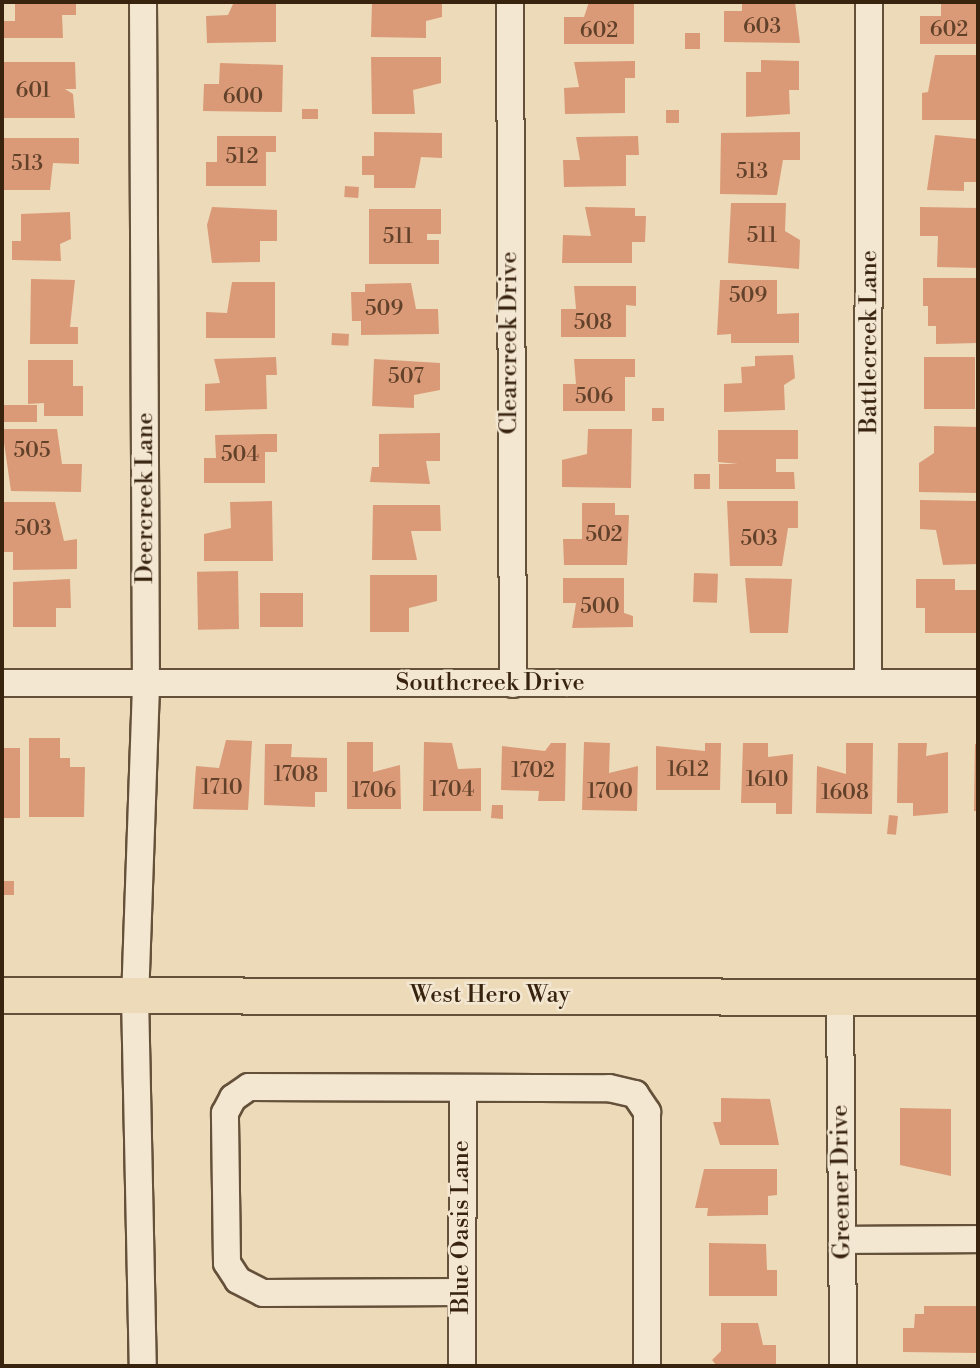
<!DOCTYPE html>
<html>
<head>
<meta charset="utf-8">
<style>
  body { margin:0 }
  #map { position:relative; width:980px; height:1368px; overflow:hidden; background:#ecdab9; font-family:"Libre Bodoni",serif }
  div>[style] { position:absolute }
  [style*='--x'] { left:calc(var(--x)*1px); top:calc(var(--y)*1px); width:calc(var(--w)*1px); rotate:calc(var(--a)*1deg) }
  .building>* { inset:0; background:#db9a77; transform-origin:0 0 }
  .roads { filter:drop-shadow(2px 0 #65513a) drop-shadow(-2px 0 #65513a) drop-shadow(0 2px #65513a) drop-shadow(0 -2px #65513a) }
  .minor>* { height:26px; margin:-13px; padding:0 13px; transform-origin:13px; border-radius:13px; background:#f3e7d2 }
  .major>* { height:35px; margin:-17.5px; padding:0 17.5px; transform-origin:17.5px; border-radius:17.5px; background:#ecdab9 }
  span { translate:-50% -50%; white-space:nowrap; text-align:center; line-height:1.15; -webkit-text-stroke:5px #f3e7d2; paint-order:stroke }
  .number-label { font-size:21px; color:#614129 }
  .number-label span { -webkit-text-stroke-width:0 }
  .street-label { font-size:24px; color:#38230f }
  .frame { position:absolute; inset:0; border:4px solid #38230f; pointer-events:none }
</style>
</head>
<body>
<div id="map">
  <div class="building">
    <i style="clip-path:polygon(15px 2px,76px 2px,76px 15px,62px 15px,63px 38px,3px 38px,3px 21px,15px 21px)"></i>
    <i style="clip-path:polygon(234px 2px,276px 2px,276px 42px,207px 43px,206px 16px,228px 15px)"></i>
    <i style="clip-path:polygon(372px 2px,442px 2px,442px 17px,426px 21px,426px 38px,371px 37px)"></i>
    <i style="clip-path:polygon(589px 2px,634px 2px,634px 44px,564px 44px,564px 17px,584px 17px)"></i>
    <i style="clip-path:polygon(742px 2px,795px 2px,800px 43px,724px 42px,724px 11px,742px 11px)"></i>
    <i style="clip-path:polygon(941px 2px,978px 2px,978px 44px,920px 44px,920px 16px,941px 16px)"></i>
    <i style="left:685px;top:33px;width:15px;height:16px"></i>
    <i style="clip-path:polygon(935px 55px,978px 55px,978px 120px,922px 120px,922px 93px,928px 92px)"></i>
    <i style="clip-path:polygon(371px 57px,441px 57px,441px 83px,413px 90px,415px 114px,372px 114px)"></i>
    <i style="clip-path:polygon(761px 60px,799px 61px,799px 90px,789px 90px,790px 114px,746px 117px,746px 72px,761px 72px)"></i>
    <i style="clip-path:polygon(635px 61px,635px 78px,625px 78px,625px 113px,565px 114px,564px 88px,579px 87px,574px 62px)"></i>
    <i style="clip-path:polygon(3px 62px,75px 62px,76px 89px,65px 89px,73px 94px,75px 118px,2px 118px)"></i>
    <i style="clip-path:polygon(220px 63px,283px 65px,282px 112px,203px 111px,204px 84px,219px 84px)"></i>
    <i style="left:302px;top:109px;width:16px;height:10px"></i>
    <i style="left:666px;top:110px;width:13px;height:13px"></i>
    <i style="clip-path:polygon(374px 132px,442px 133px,442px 158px,421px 157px,415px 188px,374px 188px,374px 175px,362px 175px,362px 156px,374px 156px)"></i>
    <i style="clip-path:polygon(800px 132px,800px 160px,783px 160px,777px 195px,720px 194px,721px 133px)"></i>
    <i style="clip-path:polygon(935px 135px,978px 139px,978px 182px,964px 182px,964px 191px,927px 190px)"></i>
    <i style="clip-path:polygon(217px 136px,276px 136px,276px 152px,266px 152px,266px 186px,206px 186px,206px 162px,217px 162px)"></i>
    <i style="clip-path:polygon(638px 136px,639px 155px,626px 155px,626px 186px,564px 187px,563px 160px,580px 160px,576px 137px)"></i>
    <i style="clip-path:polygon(2px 138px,79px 138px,79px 164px,53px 163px,50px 190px,4px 190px)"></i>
    <i style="left:345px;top:186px;width:14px;height:11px;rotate:4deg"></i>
    <i style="clip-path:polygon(731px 203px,786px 203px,785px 231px,800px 240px,799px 269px,728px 263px)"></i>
    <i style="clip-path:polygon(212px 207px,277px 210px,277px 241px,260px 241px,260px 262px,212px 263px,207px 225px)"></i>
    <i style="clip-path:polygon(585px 207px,635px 208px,635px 216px,646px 216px,645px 242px,632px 242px,632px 263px,562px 263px,563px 235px,591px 236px)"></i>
    <i style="clip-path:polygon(920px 207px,978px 208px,978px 268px,937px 267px,938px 236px,920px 236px)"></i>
    <i style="clip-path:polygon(369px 209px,441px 209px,441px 234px,427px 234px,427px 240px,439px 240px,439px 264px,369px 264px)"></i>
    <i style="clip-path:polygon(70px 212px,71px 239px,60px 244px,61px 261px,12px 260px,12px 241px,21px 241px,21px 214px)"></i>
    <i style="clip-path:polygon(923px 278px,978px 278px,978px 343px,936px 344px,936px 326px,928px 326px,928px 306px,923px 306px)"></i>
    <i style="clip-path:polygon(31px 279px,75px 280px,70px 327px,78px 327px,78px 344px,30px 344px)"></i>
    <i style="clip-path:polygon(720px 280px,777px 280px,777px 314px,799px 313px,799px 343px,731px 343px,731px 334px,717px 335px)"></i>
    <i style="clip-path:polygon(232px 282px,275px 282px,275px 338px,206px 338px,206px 312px,227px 313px)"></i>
    <i style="clip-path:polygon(411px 283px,416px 309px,438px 309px,439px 334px,361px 335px,361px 321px,352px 321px,351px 292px,365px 292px,365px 284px)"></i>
    <i style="clip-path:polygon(574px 286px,636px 286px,636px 306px,626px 305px,626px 337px,561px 337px,561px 309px,576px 309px)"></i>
    <i style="left:332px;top:333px;width:17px;height:12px;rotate:3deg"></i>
    <i style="clip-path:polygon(793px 355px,795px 378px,784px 385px,785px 410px,724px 412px,724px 384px,742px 383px,741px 367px,755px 366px,755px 356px)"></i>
    <i style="clip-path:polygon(276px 357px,277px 375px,266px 375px,267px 409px,205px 411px,205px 384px,220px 383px,214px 359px)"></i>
    <i style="left:924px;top:357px;width:51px;height:52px"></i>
    <i style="clip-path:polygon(374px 359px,440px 363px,440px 390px,414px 395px,414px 408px,372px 406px)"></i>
    <i style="clip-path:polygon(574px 359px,635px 359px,635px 377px,625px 377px,625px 411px,563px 411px,563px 384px,576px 384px)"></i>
    <i style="clip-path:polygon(28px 360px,73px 360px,73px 386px,83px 386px,83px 416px,44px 416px,44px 403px,28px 404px)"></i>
    <i style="left:2px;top:405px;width:35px;height:17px"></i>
    <i style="left:652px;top:408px;width:12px;height:13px"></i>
    <i style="clip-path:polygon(934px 426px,978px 427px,977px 493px,919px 492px,919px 463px,934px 453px)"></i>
    <i style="clip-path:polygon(2px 429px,57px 429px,62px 464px,82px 464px,81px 492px,11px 491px)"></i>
    <i style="clip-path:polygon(588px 429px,632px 429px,631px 488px,562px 487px,562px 460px,587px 454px)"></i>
    <i style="clip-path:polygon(718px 430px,798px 430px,798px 459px,776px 459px,776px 472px,794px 472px,795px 489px,719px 489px,719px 464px,738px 464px,718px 462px)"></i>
    <i style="clip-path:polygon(440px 433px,440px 461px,426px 461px,430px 484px,370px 482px,372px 467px,379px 467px,379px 434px)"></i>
    <i style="clip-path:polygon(266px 434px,277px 434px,277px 452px,265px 452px,265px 483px,204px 483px,204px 458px,216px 458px,215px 435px)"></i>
    <i style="left:694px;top:474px;width:16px;height:15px"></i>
    <i style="clip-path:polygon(920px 500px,978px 501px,978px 564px,943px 565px,936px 530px,920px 529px)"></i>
    <i style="clip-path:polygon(272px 501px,273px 561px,204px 561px,204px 534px,231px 528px,230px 502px)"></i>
    <i style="clip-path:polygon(727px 501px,798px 501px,798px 528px,788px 528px,782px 566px,730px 566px)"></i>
    <i style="clip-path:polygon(2px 502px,55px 502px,64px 541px,77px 539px,77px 569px,13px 570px,13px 552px,2px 552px)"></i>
    <i style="clip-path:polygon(582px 503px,615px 503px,615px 515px,629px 515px,627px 565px,564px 565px,563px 539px,582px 539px)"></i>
    <i style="clip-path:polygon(373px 505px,440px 505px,441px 531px,411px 531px,417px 560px,372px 560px)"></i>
    <i style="left:238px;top:571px;width:58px;height:41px;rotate:89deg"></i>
    <i style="left:694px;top:573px;width:24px;height:29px;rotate:2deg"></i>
    <i style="clip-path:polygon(370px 575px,437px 575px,437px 601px,409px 608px,409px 632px,370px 632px)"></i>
    <i style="clip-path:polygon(563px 578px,624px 578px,624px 613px,633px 616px,633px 627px,572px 628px,576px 603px,563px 603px)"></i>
    <i style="clip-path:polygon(745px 578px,792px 579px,788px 633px,750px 633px)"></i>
    <i style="clip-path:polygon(70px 579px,71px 608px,56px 608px,56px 627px,13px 627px,13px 582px)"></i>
    <i style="clip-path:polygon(916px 579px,955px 579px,955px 590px,978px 590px,978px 633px,925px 633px,925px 608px,916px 608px)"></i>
    <i style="left:260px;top:593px;width:43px;height:34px"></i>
    <i style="clip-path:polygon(29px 738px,60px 738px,60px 758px,70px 758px,70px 767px,85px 767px,84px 817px,29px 817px)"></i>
    <i style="clip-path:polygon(226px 740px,252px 741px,248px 810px,193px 809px,196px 766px,219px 768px)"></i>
    <i style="clip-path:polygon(347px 742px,373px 742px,373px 772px,400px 765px,401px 809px,347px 809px)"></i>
    <i style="clip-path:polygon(424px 742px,452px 743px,458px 769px,481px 768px,481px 811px,423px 811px)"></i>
    <i style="clip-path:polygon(584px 742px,610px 743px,609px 773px,638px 766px,637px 811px,582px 810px)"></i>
    <i style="clip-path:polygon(551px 743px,566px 743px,565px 801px,538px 801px,539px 791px,501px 790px,502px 746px,545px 751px)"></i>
    <i style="clip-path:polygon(705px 743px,721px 743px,720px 790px,656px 790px,656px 746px,705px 751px)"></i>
    <i style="clip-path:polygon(743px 743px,768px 743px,768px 757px,793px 754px,792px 814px,776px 814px,776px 803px,741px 803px)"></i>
    <i style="clip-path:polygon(846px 743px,873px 743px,872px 814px,816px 813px,817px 766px,846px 774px)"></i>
    <i style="clip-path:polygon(898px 743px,927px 743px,926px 756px,948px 752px,948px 813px,913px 816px,913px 803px,897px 803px)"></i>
    <i style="clip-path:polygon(265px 744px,292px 744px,291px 757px,327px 758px,327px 792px,315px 792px,315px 807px,264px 805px)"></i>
    <i style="clip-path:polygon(975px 744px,978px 744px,978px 811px,974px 811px)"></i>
    <i style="left:2px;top:748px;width:18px;height:70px"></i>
    <i style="clip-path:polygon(492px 805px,503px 805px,503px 819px,491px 818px)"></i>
    <i style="left:889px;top:815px;width:9px;height:19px;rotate:6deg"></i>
    <i style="left:2px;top:881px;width:12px;height:14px"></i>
    <i style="clip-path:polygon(721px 1098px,770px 1099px,779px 1145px,720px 1145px,713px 1122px,721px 1122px)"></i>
    <i style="clip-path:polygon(900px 1108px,951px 1109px,951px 1176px,900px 1165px)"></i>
    <i style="clip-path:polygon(704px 1169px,777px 1169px,777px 1195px,768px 1196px,768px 1215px,707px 1216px,708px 1208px,695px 1208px)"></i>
    <i style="clip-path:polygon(709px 1243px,766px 1244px,767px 1270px,777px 1270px,777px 1296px,709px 1296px)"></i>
    <i style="clip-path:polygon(924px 1306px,978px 1306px,978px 1353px,903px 1352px,903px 1328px,914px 1328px,915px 1314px,924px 1314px)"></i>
    <i style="clip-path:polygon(721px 1323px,758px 1323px,763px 1345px,776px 1345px,776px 1366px,717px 1366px,712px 1360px,721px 1351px)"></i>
  </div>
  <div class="roads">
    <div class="minor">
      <i style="--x:143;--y:2;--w:684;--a:89.75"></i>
      <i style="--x:146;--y:686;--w:309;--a:92"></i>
      <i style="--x:135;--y:995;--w:371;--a:88.8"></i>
      <i style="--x:510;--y:2;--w:682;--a:89.75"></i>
      <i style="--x:868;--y:682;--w:680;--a:-89.92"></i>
      <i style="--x:2;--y:683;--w:976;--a:0"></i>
      <i style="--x:840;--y:997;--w:369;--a:89.5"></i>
      <i style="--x:844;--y:1240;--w:134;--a:-0.4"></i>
      <i style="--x:461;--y:1292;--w:198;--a:179.7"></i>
      <i style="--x:263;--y:1293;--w:28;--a:-153"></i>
      <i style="--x:238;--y:1280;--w:20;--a:-123"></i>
      <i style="--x:227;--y:1263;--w:150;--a:-90.8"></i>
      <i style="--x:225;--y:1113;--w:17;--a:-62"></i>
      <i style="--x:233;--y:1098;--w:19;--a:-35"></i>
      <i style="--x:249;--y:1087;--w:360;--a:0.2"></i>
      <i style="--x:609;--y:1088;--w:27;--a:13"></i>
      <i style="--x:635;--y:1094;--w:22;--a:56"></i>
      <i style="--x:647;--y:1112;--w:254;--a:90"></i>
      <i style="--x:462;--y:1366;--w:278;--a:-89.8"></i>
    </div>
    <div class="major">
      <i style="--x:2;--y:995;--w:976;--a:0.12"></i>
    </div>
  </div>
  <div class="number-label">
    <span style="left:762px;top:27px">603</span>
    <span style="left:949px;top:30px">602</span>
    <span style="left:599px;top:31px">602</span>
    <span style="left:33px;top:91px">601</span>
    <span style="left:243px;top:97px">600</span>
    <span style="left:242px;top:157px">512</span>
    <span style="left:27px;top:164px">513</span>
    <span style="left:752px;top:172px">513</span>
    <span style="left:762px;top:236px">511</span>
    <span style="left:398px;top:237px">511</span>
    <span style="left:748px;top:296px">509</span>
    <span style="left:384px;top:309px">509</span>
    <span style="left:593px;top:323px">508</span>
    <span style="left:406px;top:377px">507</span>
    <span style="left:594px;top:397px">506</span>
    <span style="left:32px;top:451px">505</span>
    <span style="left:240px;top:455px">504</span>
    <span style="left:33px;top:529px">503</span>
    <span style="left:604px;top:535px">502</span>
    <span style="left:759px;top:539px">503</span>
    <span style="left:600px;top:607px">500</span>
    <span style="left:688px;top:770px">1612</span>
    <span style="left:533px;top:771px">1702</span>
    <span style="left:296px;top:775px">1708</span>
    <span style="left:767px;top:780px">1610</span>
    <span style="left:222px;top:788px">1710</span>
    <span style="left:452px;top:790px">1704</span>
    <span style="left:374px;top:791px">1706</span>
    <span style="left:610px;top:792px">1700</span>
    <span style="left:845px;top:793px">1608</span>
  </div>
  <div class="street-label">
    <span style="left:870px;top:342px;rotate:-90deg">Battlecreek Lane</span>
    <span style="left:510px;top:343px;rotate:-90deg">Clearcreek Drive</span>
    <span style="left:146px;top:498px;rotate:-90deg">Deercreek Lane</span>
    <span style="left:490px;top:684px">Southcreek Drive</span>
    <span style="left:490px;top:996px">West Hero Way</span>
    <span style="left:842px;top:1182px;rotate:-91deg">Greener Drive</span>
    <span style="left:462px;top:1227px;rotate:-90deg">Blue Oasis Lane</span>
  </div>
  <div class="frame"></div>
</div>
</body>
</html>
